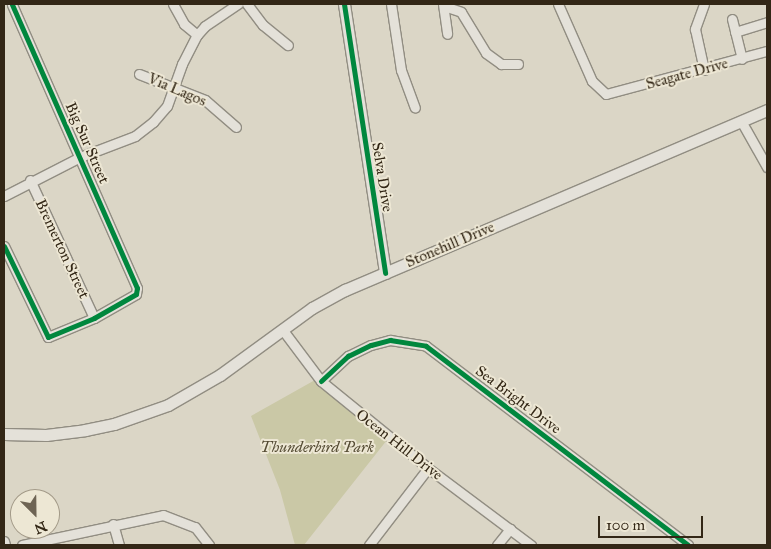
<!DOCTYPE html>
<html>
<head>
<meta charset="utf-8">
<style>
  body { margin:0 }
  #map { position:relative; width:771px; height:549px; overflow:hidden; background:#dbd6c6; font-family:"IM FELL Great Primer",serif }
  div>[style] { position:absolute }
  [style*='--x'] { left:calc(var(--x)*1px); top:calc(var(--y)*1px); width:calc(var(--w)*1px); rotate:calc(var(--a)*1deg) }
  .green>* { inset:0; background:#cac8a6 }
  .roads { filter:drop-shadow(1px 0 #918d82) drop-shadow(-1px 0 #918d82) drop-shadow(0 1px #918d82) drop-shadow(0 -1px #918d82) }
  .street>* { height:9px; margin:-4.5px; padding:0 4.5px; transform-origin:4.5px; border-radius:4.5px; background:#e4e1d9 }
  .secondary>* { height:11px; margin:-5.5px; padding:0 5.5px; transform-origin:5.5px; border-radius:5.5px; background:#e4e1d9 }
  .cycleway>* { height:5px; margin:-2.5px; padding:0 2.5px; transform-origin:2.5px; border-radius:2.5px; background:#00873e }
  span { translate:-50% -50%; white-space:nowrap; text-align:center; line-height:1.15; -webkit-text-stroke:4px #ede7d4; paint-order:stroke }
  .street-label { font-size:15px; color:#332716 }
  .park-label { font-size:15px; color:#554c34; font-style:italic }
  .frame { position:absolute; inset:0; border:5px solid #332716; pointer-events:none }
  .north { position:absolute; left:10px; top:489px; width:50px; height:50px; box-sizing:border-box; background:#ede7d4; border:1px solid #a39a88; border-radius:50%; rotate:157deg; font-size:14px; font-weight:700; line-height:20px; text-align:center; color:#332716 }
  .north::after { content:''; display:block; margin:auto; width:18px; height:22px; background:#6e6454; clip-path:polygon(50% 0,100% 100%,50% 72%,0 100%) }
  .scale { position:absolute; left:598px; top:516px; width:105px; height:22px; box-sizing:border-box; border:2px solid #332716; border-top:0; padding-left:6px; font-size:15px; line-height:18px; white-space:nowrap; color:#332716; -webkit-text-stroke:4px #ede7d4; paint-order:stroke }
</style>
</head>
<body>
<div id="map">
  <div class="green">
    <i style="clip-path:polygon(315px 380px,387px 440px,304px 545px,295px 545px,280px 490px,251px 416px)"></i>
  </div>
  <div class="roads">
    <div class="street">
      <i style="--x:173;--y:4;--w:23;--a:61"></i>
      <i style="--x:184;--y:24;--w:17;--a:40"></i>
      <i style="--x:247;--y:4;--w:26;--a:53"></i>
      <i style="--x:263;--y:25;--w:32;--a:39"></i>
      <i style="--x:391;--y:4;--w:67;--a:81.4"></i>
      <i style="--x:401;--y:70;--w:40;--a:69.8"></i>
      <i style="--x:443;--y:4;--w:30;--a:82"></i>
      <i style="--x:558;--y:4;--w:84;--a:66.2"></i>
      <i style="--x:592;--y:81;--w:19;--a:43"></i>
      <i style="--x:606;--y:94;--w:167;--a:-15"></i>
      <i style="--x:704;--y:4;--w:27;--a:110"></i>
      <i style="--x:695;--y:29;--w:42;--a:77.6"></i>
      <i style="--x:444;--y:6;--w:18;--a:19"></i>
      <i style="--x:461;--y:12;--w:48;--a:58.6"></i>
      <i style="--x:486;--y:53;--w:19;--a:36"></i>
      <i style="--x:501;--y:64;--w:17;--a:0"></i>
      <i style="--x:732;--y:19;--w:41;--a:76"></i>
      <i style="--x:735;--y:32;--w:34;--a:-17"></i>
      <i style="--x:139;--y:74;--w:71;--a:21.5"></i>
      <i style="--x:205;--y:100;--w:41;--a:41.1"></i>
      <i style="--x:741;--y:121;--w:53;--a:60.5"></i>
      <i style="--x:30;--y:180;--w:152;--a:65.1"></i>
      <i style="--x:4;--y:196;--w:85;--a:-27.2"></i>
      <i style="--x:80;--y:157;--w:59;--a:-20.9"></i>
      <i style="--x:135;--y:136;--w:23;--a:-38"></i>
      <i style="--x:153;--y:122;--w:21;--a:-49"></i>
      <i style="--x:167;--y:106;--w:45;--a:-70.3"></i>
      <i style="--x:182;--y:64;--w:33;--a:-63"></i>
      <i style="--x:197;--y:35;--w:12;--a:-48"></i>
      <i style="--x:205;--y:26;--w:40;--a:-34"></i>
      <i style="--x:4;--y:246;--w:101;--a:64.2"></i>
      <i style="--x:48;--y:337;--w:50;--a:-22.4"></i>
      <i style="--x:94;--y:318;--w:48;--a:-29.7"></i>
      <i style="--x:136;--y:294;--w:6;--a:-81"></i>
      <i style="--x:137;--y:288;--w:310;--a:-113.8"></i>
      <i style="--x:282;--y:329;--w:65;--a:53.1"></i>
      <i style="--x:321;--y:381;--w:138;--a:39.1"></i>
      <i style="--x:428;--y:468;--w:129;--a:36.8"></i>
      <i style="--x:321;--y:381;--w:37;--a:-43"></i>
      <i style="--x:348;--y:356;--w:25;--a:-26"></i>
      <i style="--x:371;--y:345;--w:20;--a:-15"></i>
      <i style="--x:390;--y:340;--w:36;--a:9"></i>
      <i style="--x:426;--y:346;--w:329;--a:37.2"></i>
      <i style="--x:113;--y:524;--w:22;--a:74"></i>
      <i style="--x:4;--y:541;--w:4;--a:76"></i>
      <i style="--x:22;--y:545;--w:144;--a:-12"></i>
      <i style="--x:163;--y:515;--w:34;--a:21"></i>
      <i style="--x:195;--y:527;--w:23;--a:52"></i>
      <i style="--x:369;--y:545;--w:97;--a:-52.5"></i>
      <i style="--x:497;--y:545;--w:21;--a:-51"></i>
    </div>
    <div class="secondary">
      <i style="--x:344;--y:4;--w:272;--a:81.3"></i>
      <i style="--x:4;--y:434;--w:42;--a:1.4"></i>
      <i style="--x:46;--y:435;--w:39;--a:-7"></i>
      <i style="--x:85;--y:430;--w:30;--a:-12"></i>
      <i style="--x:114;--y:424;--w:57;--a:-19.4"></i>
      <i style="--x:168;--y:405;--w:60;--a:-30"></i>
      <i style="--x:220;--y:375;--w:114;--a:-36.1"></i>
      <i style="--x:312;--y:308;--w:38;--a:-29"></i>
      <i style="--x:345;--y:290;--w:459;--a:-23.1"></i>
    </div>
  </div>
  <div class="cycleway">
    <i style="--x:344;--y:4;--w:272;--a:81.3"></i>
    <i style="--x:4;--y:246;--w:101;--a:64.2"></i>
    <i style="--x:48;--y:337;--w:50;--a:-22.4"></i>
    <i style="--x:94;--y:318;--w:48;--a:-29.7"></i>
    <i style="--x:136;--y:294;--w:6;--a:-81"></i>
    <i style="--x:137;--y:288;--w:310;--a:-113.8"></i>
    <i style="--x:321;--y:381;--w:37;--a:-43"></i>
    <i style="--x:348;--y:356;--w:25;--a:-26"></i>
    <i style="--x:371;--y:345;--w:20;--a:-15"></i>
    <i style="--x:390;--y:340;--w:36;--a:9"></i>
    <i style="--x:426;--y:346;--w:329;--a:37.2"></i>
  </div>
  <div class="street-label">
    <span style="left:687px;top:74px;rotate:-15deg">Seagate Drive</span>
    <span style="left:177px;top:90px;rotate:23deg">Via Lagos</span>
    <span style="left:87px;top:143px;rotate:66deg">Big Sur Street</span>
    <span style="left:382px;top:177px;rotate:81deg">Selva Drive</span>
    <span style="left:450px;top:245px;rotate:-23deg">Stonehill Drive</span>
    <span style="left:62px;top:249px;rotate:65deg">Bremerton Street</span>
    <span style="left:518px;top:400px;rotate:37deg">Sea Bright Drive</span>
    <span style="left:399px;top:445px;rotate:38deg">Ocean Hill Drive</span>
  </div>
  <div class="park-label">
    <span style="left:317px;top:448px">Thunderbird Park</span>
  </div>
  <div class="frame"></div>
  <div class="north">N</div>
  <div class="scale">100 m</div>
</div>
</body>
</html>
